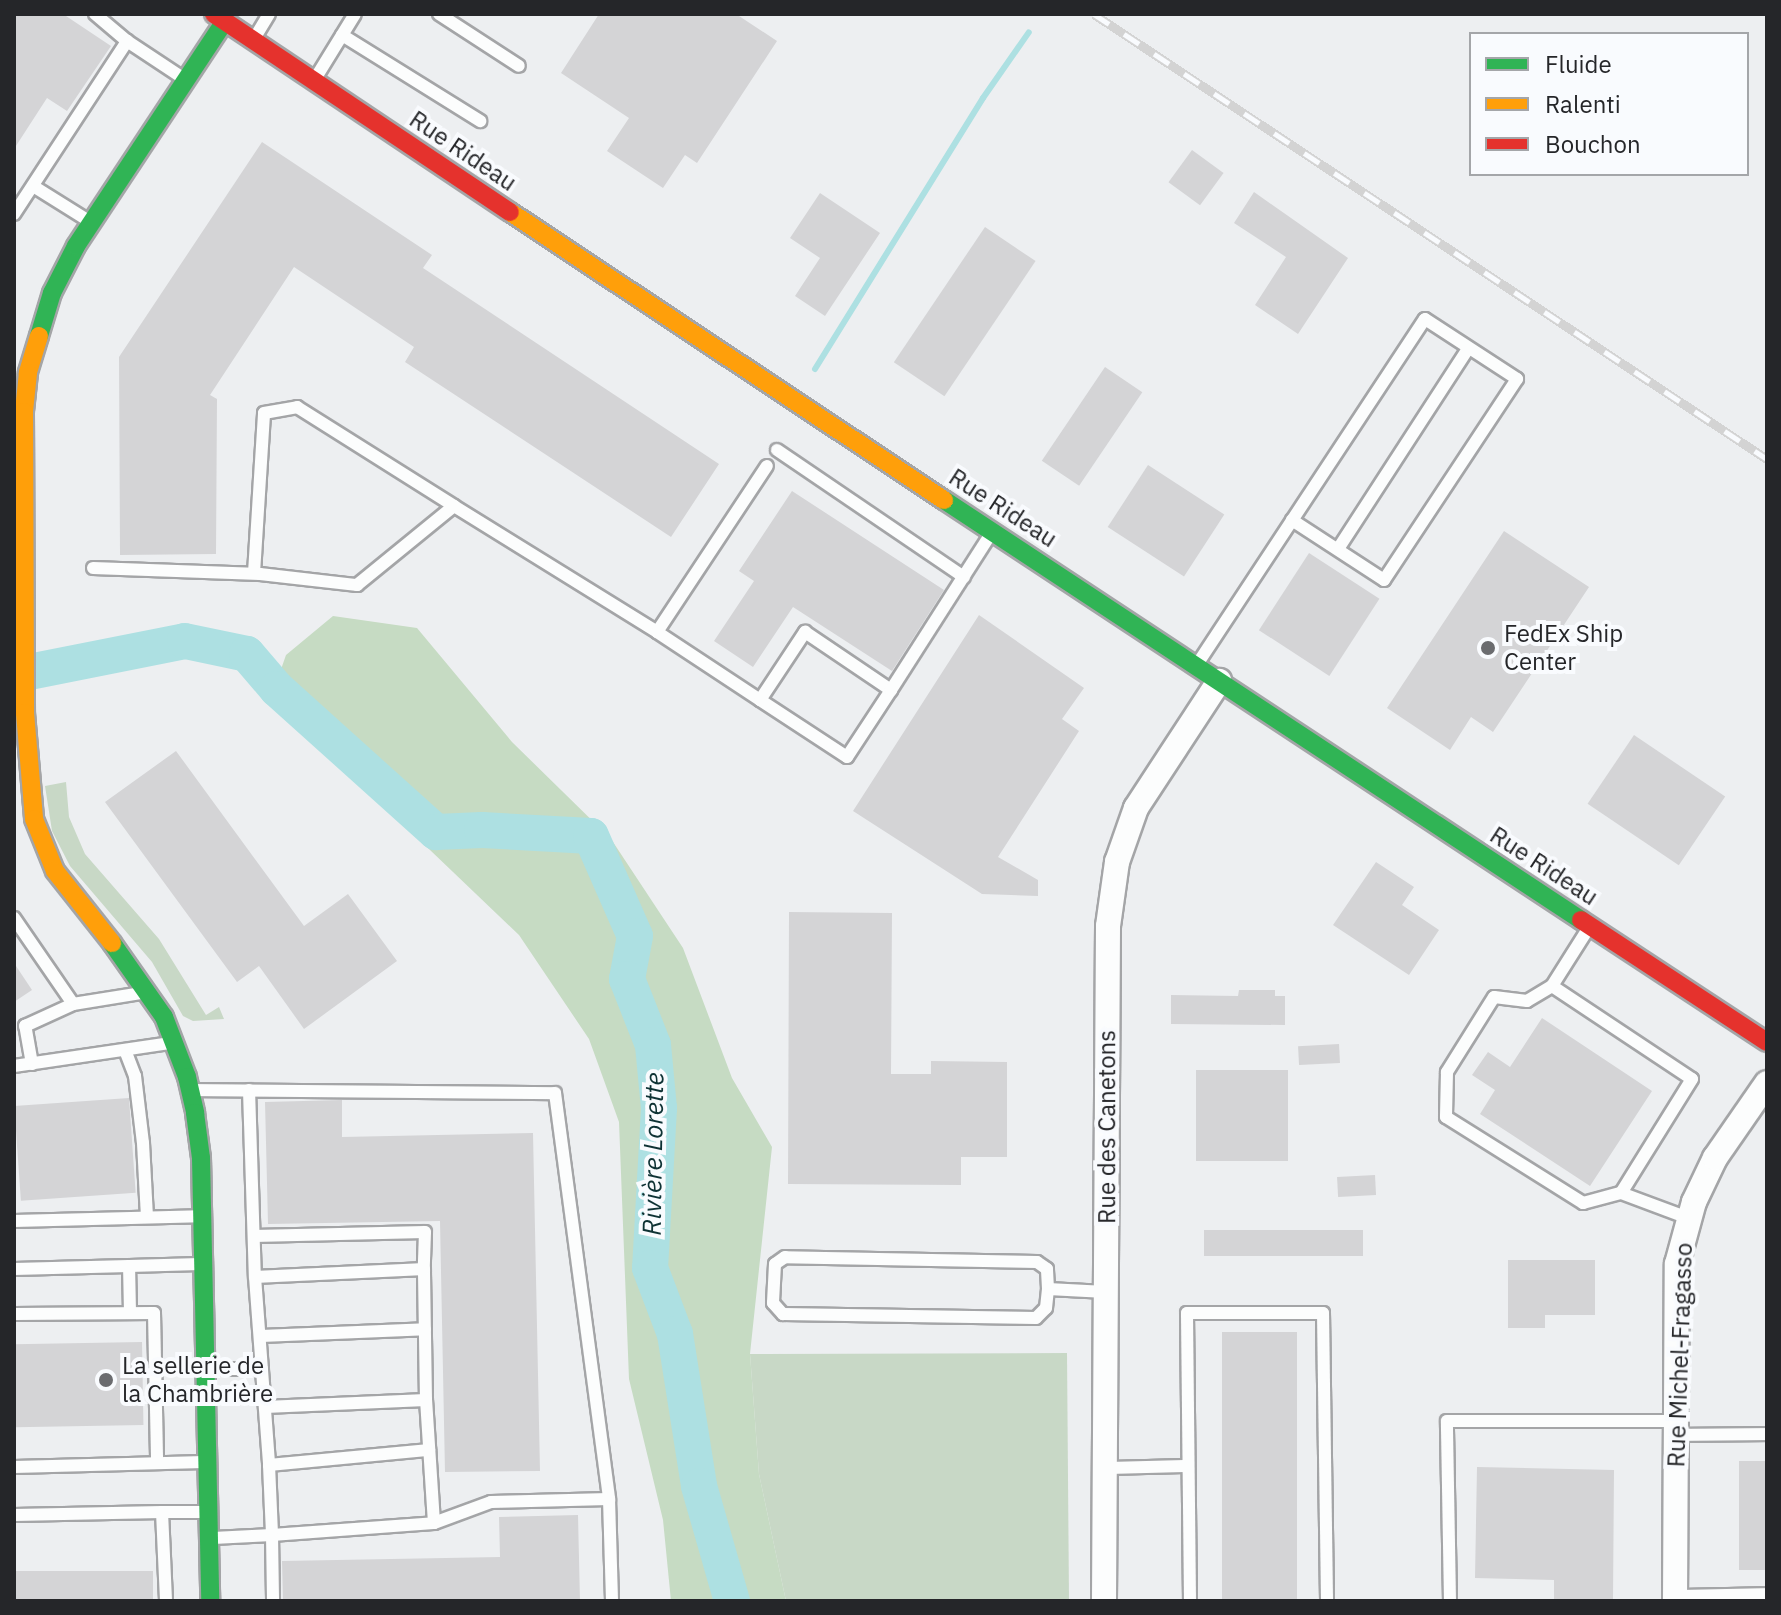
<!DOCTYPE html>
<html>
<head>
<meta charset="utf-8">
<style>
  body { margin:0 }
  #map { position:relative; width:1781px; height:1615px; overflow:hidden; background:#edeff1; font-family:"IBM Plex Sans",sans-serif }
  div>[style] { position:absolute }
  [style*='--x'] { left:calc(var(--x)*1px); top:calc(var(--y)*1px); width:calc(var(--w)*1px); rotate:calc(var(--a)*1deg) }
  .green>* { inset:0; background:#c8d8c6 }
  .forest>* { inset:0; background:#c6dbc3 }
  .stream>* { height:6px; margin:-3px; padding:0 3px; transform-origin:3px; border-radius:3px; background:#ade0e2 }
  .river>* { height:36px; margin:-18px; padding:0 18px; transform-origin:18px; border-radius:18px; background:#ade0e2 }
  .building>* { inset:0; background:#d4d4d6; transform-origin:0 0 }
  .roads { filter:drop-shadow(2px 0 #a4a5a7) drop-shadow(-2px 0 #a4a5a7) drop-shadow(0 2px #a4a5a7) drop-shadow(0 -2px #a4a5a7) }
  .lane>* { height:12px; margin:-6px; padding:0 6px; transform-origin:6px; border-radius:6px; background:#fcfdfd }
  .street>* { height:24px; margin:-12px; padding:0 12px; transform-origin:12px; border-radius:12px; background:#fcfdfd }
  .fast>* { height:18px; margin:-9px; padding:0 9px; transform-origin:9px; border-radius:9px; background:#30b455 }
  .slow>* { height:18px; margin:-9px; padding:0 9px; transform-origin:9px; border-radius:9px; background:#ff9f0a }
  .jam>* { height:18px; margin:-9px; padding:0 9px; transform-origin:9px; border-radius:9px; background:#e5322d }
  .rail>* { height:9px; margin-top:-4.5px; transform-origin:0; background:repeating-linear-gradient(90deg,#f9fbfe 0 18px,#d3d3d3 0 36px); box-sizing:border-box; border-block:2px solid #d3d3d3 }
  .dots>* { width:22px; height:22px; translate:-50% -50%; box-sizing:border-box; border:4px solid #f9fbfe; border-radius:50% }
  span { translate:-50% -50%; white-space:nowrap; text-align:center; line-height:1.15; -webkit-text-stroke:8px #f9fbfe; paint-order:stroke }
  .street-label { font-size:24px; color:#252629 }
  .poi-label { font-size:24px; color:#252629 }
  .left { translate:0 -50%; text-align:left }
  .water-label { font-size:26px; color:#0e3234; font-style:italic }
  .frame { position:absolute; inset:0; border:16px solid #252629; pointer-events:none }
  .legend { position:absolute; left:1469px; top:32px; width:280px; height:144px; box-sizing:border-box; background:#f9fbfe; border:2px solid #a4a6a9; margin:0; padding:10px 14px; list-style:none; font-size:24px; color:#252629 }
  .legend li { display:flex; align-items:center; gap:16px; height:40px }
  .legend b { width:40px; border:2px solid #a4a6a9 }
</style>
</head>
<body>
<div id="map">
  <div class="green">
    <i style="clip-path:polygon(66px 782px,69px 817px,85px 854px,159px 939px,206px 1015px,219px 1007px,224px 1019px,193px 1021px,183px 1016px,152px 962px,70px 866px,52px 831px,45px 786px)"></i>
    <i style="clip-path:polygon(1067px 1353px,1069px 1601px,786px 1601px,759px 1474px,750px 1354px)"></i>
  </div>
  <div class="forest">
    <i style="clip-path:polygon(333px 616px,417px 628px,512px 742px,611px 839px,683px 948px,732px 1078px,772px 1147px,750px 1354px,759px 1474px,786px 1601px,671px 1601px,663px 1520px,629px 1379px,619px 1122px,589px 1039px,519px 935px,271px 698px,286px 655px)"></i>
  </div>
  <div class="stream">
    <i style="--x:815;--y:369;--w:319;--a:-58.2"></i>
    <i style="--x:983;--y:98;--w:80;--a:-55.1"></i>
  </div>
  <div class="river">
    <i style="--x:14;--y:675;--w:174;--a:-11.2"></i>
    <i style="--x:185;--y:641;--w:63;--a:11.8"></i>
    <i style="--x:247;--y:654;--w:46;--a:49.4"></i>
    <i style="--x:277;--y:689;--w:214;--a:42"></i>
    <i style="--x:436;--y:832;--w:46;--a:-2.5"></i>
    <i style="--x:482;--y:830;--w:109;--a:3.2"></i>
    <i style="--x:591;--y:836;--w:109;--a:66.3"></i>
    <i style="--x:635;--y:936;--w:44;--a:100.5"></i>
    <i style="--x:627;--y:979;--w:71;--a:68.5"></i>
    <i style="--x:653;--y:1045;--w:63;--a:84.6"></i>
    <i style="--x:659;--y:1108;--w:160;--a:93.2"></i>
    <i style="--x:650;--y:1268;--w:71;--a:69.3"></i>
    <i style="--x:675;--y:1334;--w:154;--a:81"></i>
    <i style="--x:699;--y:1486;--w:120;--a:74"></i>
  </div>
  <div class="building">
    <i style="clip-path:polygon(14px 14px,63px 14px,111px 46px,67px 111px,47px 98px,14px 149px)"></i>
    <i style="clip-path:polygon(599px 14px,736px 14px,777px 41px,697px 163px,685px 155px,663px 188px,607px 151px,629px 118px,561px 73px)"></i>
    <i style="clip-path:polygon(262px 142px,432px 255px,423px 268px,719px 464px,671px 537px,405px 362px,414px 347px,294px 267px,210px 395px,217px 399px,216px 554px,120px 555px,119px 357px)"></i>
    <i style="left:1192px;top:150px;width:39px;height:40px;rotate:36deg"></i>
    <i style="clip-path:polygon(1254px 192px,1348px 258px,1298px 334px,1255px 305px,1286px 257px,1234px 223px)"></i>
    <i style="clip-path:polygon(820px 193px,880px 233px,825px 316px,795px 296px,820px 258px,790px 238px)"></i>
    <i style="left:985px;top:227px;width:61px;height:163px;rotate:34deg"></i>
    <i style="left:1105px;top:367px;width:45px;height:113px;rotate:34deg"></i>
    <i style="left:1148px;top:465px;width:91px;height:74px;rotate:33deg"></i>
    <i style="clip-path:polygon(792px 491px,944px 590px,892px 671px,793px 607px,753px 667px,714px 641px,754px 581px,739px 571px)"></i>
    <i style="clip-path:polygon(1504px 531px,1589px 587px,1493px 732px,1471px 717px,1450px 750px,1387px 708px)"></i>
    <i style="left:1309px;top:553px;width:84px;height:92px;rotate:33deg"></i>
    <i style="clip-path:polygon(979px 615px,1084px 688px,1062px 719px,1079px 731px,998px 857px,1038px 880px,1038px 896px,982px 894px,853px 811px)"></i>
    <i style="left:1634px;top:735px;width:110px;height:83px;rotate:34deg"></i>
    <i style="clip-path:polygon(176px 751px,304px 926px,348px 894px,397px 961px,304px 1029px,259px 966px,237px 982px,105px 802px)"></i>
    <i style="clip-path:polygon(1376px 862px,1414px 887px,1402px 905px,1439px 930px,1409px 975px,1333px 925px)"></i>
    <i style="clip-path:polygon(789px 912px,892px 913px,891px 1074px,931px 1074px,931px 1061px,1007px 1062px,1007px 1157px,961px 1157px,961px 1185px,788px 1184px)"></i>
    <i style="clip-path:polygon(14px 963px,32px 990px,14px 1002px)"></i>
    <i style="clip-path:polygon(1239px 990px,1275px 990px,1275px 996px,1285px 996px,1285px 1025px,1171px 1024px,1171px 995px,1238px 996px)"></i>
    <i style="clip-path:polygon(1542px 1018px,1652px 1091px,1590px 1186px,1480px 1114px,1495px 1090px,1472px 1075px,1488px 1052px,1510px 1067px)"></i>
    <i style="left:1339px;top:1044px;width:19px;height:41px;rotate:87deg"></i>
    <i style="left:1196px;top:1070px;width:92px;height:91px"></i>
    <i style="left:129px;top:1098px;width:95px;height:115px;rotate:86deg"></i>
    <i style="clip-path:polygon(342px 1100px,342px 1137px,533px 1133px,540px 1471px,445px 1472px,440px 1221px,268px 1224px,265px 1102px)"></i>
    <i style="left:1375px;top:1175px;width:20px;height:38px;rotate:87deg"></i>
    <i style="left:1204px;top:1230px;width:159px;height:26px"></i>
    <i style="clip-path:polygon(1508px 1260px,1595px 1260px,1595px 1315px,1545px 1315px,1545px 1328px,1508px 1328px)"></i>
    <i style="left:1222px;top:1332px;width:75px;height:269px"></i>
    <i style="left:142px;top:1342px;width:83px;height:128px;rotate:89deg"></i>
    <i style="left:1739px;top:1461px;width:28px;height:109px"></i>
    <i style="clip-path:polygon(1477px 1467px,1614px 1470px,1613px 1601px,1554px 1601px,1554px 1580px,1475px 1578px)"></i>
    <i style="clip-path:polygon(578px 1515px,580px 1601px,283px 1601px,282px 1561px,500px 1557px,499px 1517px)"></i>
    <i style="left:153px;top:1571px;width:30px;height:139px;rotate:90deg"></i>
  </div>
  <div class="roads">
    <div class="lane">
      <i style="--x:95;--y:14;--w:42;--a:40.2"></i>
      <i style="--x:127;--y:41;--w:67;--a:33.5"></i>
      <i style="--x:439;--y:14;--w:95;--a:33"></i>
      <i style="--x:342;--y:35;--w:163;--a:31.9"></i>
      <i style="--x:254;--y:39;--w:29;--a:-59"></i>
      <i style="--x:315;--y:79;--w:76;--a:-58.4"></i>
      <i style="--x:33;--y:186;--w:66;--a:32"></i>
      <i style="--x:14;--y:214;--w:207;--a:-56.8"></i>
      <i style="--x:777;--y:450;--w:226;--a:34.2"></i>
      <i style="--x:1338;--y:549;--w:239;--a:-57"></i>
      <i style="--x:93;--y:568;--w:167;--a:2.1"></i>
      <i style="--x:260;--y:574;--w:98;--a:6.5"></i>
      <i style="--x:357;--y:585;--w:125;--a:-39.2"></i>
      <i style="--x:454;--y:506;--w:239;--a:31.8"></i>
      <i style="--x:657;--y:632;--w:123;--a:33.4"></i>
      <i style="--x:254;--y:573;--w:160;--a:-86.4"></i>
      <i style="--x:264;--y:413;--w:34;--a:-10"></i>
      <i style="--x:297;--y:407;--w:186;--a:32.2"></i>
      <i style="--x:657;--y:632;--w:199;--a:-56.5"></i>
      <i style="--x:1198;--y:663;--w:412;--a:-56.6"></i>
      <i style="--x:1425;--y:319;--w:110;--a:33.1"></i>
      <i style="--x:1517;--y:379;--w:241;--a:123.5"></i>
      <i style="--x:1384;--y:580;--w:110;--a:-146.9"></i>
      <i style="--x:891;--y:690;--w:80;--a:123.3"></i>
      <i style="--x:847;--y:757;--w:104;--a:-146.8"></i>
      <i style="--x:760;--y:700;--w:82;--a:-56.5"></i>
      <i style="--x:805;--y:632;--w:104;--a:34"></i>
      <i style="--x:891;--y:690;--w:188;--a:-57.4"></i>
      <i style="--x:14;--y:918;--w:104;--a:55.5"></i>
      <i style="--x:73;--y:1004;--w:70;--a:-9.1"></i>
      <i style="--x:1588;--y:929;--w:67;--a:122.3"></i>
      <i style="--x:1552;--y:986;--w:168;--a:33.6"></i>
      <i style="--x:1692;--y:1079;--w:134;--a:121.9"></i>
      <i style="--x:1621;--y:1193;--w:72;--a:20.5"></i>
      <i style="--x:1552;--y:986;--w:29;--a:149"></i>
      <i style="--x:1527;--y:1001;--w:33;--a:-173"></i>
      <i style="--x:1494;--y:997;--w:89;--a:122.1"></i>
      <i style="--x:1447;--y:1072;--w:45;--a:91.3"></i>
      <i style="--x:1446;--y:1117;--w:162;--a:32.1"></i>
      <i style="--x:1583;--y:1203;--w:39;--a:-15"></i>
      <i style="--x:125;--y:1050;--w:28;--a:69"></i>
      <i style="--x:135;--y:1076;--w:67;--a:83.2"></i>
      <i style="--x:143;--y:1143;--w:74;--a:86.9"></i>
      <i style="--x:32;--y:1064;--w:39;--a:-100"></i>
      <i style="--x:25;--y:1026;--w:53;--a:-24.6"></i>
      <i style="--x:14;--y:1066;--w:157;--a:-8.4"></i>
      <i style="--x:192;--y:1090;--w:363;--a:0.5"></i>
      <i style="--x:555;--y:1093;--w:410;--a:82.4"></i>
      <i style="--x:249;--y:1090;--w:187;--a:88.2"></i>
      <i style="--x:14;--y:1221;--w:185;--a:-1.5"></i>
      <i style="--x:254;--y:1236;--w:171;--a:-1.3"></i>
      <i style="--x:425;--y:1232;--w:37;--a:92"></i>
      <i style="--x:14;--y:1269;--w:115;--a:-1.5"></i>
      <i style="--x:1048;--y:1289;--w:20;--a:-93"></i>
      <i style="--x:1047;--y:1269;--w:12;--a:-145"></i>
      <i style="--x:1037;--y:1262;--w:252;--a:-178.9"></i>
      <i style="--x:785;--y:1257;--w:12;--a:145"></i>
      <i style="--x:775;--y:1264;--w:39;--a:93"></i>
      <i style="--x:773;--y:1303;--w:15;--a:48"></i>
      <i style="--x:783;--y:1314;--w:253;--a:0.9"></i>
      <i style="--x:1036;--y:1318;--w:14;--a:-45"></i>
      <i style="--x:1046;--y:1308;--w:19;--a:-84"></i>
      <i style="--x:1048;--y:1289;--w:58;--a:3"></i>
      <i style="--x:130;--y:1312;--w:46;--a:-91.2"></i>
      <i style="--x:129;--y:1266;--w:71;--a:-1.6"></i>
      <i style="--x:14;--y:1314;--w:140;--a:-0.4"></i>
      <i style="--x:154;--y:1313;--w:149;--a:88.8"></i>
      <i style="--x:261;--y:1336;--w:164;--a:-2.4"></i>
      <i style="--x:206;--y:1369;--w:56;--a:0"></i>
      <i style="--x:265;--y:1407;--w:161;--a:-2.5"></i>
      <i style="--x:1676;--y:1435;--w:91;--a:-0.6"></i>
      <i style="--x:269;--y:1465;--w:161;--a:-5.4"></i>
      <i style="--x:14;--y:1467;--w:190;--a:-1.5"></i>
      <i style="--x:1105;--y:1468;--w:83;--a:-1.4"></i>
      <i style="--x:162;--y:1512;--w:45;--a:0"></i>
      <i style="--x:14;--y:1515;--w:148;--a:-1.2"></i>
      <i style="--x:162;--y:1512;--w:89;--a:87.4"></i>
      <i style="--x:434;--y:1523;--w:61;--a:-20.2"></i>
      <i style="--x:491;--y:1502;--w:118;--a:-1.5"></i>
      <i style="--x:609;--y:1499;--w:102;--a:88.3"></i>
      <i style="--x:213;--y:1538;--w:59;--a:-2.9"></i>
      <i style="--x:272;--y:1535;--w:162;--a:-4.2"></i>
      <i style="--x:434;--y:1523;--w:123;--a:-93.7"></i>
      <i style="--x:426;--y:1400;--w:131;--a:-90.9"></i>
      <i style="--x:424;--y:1269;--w:169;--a:177.3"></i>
      <i style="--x:255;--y:1277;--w:189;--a:85.7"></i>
      <i style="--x:269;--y:1465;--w:70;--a:87.5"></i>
      <i style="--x:272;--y:1535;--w:66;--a:89.1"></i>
      <i style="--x:1675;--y:1596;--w:92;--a:-1.2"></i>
      <i style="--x:1190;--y:1601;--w:288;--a:-90.6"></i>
      <i style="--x:1187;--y:1313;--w:136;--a:0"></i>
      <i style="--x:1323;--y:1313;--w:288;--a:89.2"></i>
      <i style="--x:1450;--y:1601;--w:180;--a:-91"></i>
      <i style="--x:1447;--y:1421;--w:230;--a:0"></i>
    </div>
    <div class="street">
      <i style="--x:1104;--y:1601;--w:675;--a:-89.66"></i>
      <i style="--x:1108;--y:926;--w:65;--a:-82"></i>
      <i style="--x:1117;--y:862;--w:57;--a:-70.6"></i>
      <i style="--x:1136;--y:808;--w:152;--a:-56.8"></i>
      <i style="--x:1675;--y:1601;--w:337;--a:-89.7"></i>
      <i style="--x:1677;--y:1264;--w:64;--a:-74.7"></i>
      <i style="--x:1694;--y:1202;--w:49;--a:-64.5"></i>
      <i style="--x:1715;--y:1158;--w:91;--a:-55.3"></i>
    </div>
    <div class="fast">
      <i style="--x:39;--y:336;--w:45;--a:-73.2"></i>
      <i style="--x:52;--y:293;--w:53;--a:-62.9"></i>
      <i style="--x:76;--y:246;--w:270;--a:-56.5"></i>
      <i style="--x:944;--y:500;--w:763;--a:33.4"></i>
      <i style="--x:112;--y:943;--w:90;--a:54.9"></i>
      <i style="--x:164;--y:1017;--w:64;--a:69"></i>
      <i style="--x:187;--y:1077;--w:37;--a:77"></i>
      <i style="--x:195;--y:1113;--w:45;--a:82.4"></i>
      <i style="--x:201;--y:1158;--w:443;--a:88.8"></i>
    </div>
    <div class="slow">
      <i style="--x:510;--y:212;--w:521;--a:33.57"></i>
      <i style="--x:39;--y:336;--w:39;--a:107"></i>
      <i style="--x:28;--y:373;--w:39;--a:96"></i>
      <i style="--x:24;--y:412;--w:301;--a:89.8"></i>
      <i style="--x:25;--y:713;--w:106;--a:85.1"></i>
      <i style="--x:34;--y:819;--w:56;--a:68"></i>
      <i style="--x:55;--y:871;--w:92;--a:51.6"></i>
    </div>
    <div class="jam">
      <i style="--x:214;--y:14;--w:356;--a:33.8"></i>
      <i style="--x:1581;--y:920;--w:222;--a:33.3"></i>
    </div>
  </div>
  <div class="rail">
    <i style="--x:1094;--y:14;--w:807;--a:33.47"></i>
  </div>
  <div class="dots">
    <i style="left:1488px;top:648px;background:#6b6c6f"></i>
    <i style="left:106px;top:1380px;background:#6b6c6f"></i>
  </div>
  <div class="street-label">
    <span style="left:463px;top:151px;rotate:34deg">Rue Rideau</span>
    <span style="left:1003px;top:508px;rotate:33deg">Rue Rideau</span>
    <span style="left:1544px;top:866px;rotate:33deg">Rue Rideau</span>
    <span style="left:1107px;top:1127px;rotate:-90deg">Rue des Canetons</span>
    <span style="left:1680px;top:1355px;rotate:-88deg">Rue Michel-Fragasso</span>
  </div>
  <div class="poi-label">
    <span class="left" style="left:1504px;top:648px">FedEx Ship<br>Center</span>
    <span class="left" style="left:122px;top:1380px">La sellerie de<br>la Chambrière</span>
  </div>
  <div class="water-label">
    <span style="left:653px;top:1154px;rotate:-89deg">Rivière Lorette</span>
  </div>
  <div class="frame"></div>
  <ul class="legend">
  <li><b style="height:10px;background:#30b455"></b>Fluide</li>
  <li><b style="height:10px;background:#ff9f0a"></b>Ralenti</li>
  <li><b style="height:10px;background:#e5322d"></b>Bouchon</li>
  </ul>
</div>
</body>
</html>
